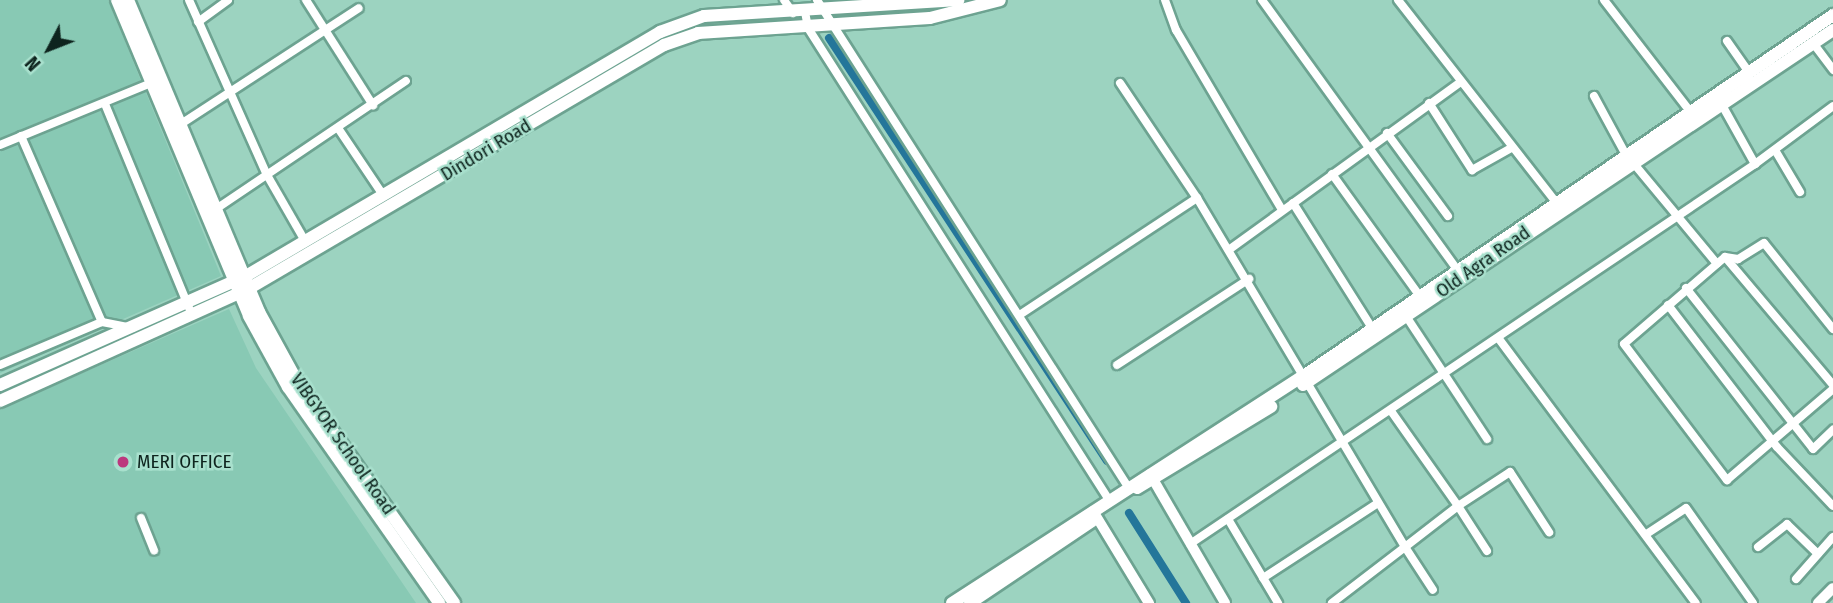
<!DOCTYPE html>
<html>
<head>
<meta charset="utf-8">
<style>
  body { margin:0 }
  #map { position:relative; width:1833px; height:603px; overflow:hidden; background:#9cd3c0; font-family:"Fira Sans Condensed",sans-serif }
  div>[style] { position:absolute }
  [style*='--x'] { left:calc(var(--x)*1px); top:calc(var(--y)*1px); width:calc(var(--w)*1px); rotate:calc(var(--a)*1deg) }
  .built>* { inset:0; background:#88c9b4 }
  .canal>* { height:8px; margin:-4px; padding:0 4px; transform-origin:4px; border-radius:4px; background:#24769a }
  .roads { filter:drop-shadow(2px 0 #6da391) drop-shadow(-2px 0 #6da391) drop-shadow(0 2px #6da391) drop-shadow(0 -2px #6da391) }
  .minor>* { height:8px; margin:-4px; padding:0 4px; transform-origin:4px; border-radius:4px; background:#fff }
  .tertiary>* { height:10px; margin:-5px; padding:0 5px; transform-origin:5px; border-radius:5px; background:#fff }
  .primary>* { height:12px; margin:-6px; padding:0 6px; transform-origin:6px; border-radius:6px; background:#fff }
  .trunk>* { height:12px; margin:-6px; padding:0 6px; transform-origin:6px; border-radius:6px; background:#fff }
  .dots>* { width:19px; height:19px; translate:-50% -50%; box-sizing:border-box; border:4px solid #a8e0cd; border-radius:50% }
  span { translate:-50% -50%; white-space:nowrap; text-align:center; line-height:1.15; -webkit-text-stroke:5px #a8e0cd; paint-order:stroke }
  .street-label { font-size:19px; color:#0e241e }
  .poi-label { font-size:19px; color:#0e241e }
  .left { translate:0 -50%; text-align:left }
  .north { position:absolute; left:14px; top:14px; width:70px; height:70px; -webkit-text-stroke:5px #a8e0cd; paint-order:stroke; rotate:228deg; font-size:19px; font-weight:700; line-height:28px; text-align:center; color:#0e241e }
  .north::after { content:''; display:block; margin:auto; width:24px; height:32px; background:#0e241e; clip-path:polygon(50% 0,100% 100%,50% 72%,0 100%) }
</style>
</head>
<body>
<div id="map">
  <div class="built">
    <i style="clip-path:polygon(0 0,108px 0,221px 276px,0 373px)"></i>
    <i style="clip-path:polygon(229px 309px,256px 368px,416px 603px,0 603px,0 409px)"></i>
  </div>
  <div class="canal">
    <i style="--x:829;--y:38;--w:506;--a:56.69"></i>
    <i style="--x:1129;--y:513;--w:107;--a:57.7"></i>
  </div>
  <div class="roads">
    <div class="minor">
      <i style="--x:189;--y:0;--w:192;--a:66"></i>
      <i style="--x:267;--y:175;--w:76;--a:60.1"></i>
      <i style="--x:306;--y:0;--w:125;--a:57.5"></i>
      <i style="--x:784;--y:0;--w:16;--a:55"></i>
      <i style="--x:817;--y:0;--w:581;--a:57.43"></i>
      <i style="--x:1165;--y:0;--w:32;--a:70"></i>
      <i style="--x:1176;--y:30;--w:209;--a:59.5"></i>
      <i style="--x:1262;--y:0;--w:329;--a:54.1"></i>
      <i style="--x:1398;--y:0;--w:254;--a:52"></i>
      <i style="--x:1604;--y:0;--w:139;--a:52.3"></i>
      <i style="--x:805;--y:12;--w:16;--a:79"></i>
      <i style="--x:808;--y:28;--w:560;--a:57.47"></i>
      <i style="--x:198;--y:22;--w:37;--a:-36"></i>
      <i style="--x:1727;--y:41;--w:38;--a:55"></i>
      <i style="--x:1813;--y:43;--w:34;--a:53"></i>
      <i style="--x:1120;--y:83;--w:138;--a:56.2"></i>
      <i style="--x:1594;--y:96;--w:65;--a:61.5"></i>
      <i style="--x:1625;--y:153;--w:144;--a:50.3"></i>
      <i style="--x:1429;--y:103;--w:80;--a:57.3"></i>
      <i style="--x:1472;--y:170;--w:45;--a:-29.4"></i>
      <i style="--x:105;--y:104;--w:228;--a:67.6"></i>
      <i style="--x:1722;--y:105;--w:68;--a:60.8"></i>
      <i style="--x:1755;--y:164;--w:97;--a:-36.6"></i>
      <i style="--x:181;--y:124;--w:212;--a:-33.1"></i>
      <i style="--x:338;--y:128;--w:81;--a:56.1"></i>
      <i style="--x:1387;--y:133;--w:103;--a:53.7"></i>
      <i style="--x:21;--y:136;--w:203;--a:66.5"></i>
      <i style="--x:0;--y:145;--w:169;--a:-22.3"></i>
      <i style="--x:1775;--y:150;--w:49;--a:59.2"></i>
      <i style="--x:1332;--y:174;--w:149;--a:54.3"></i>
      <i style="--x:1293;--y:203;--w:148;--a:57.7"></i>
      <i style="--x:216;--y:209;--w:229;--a:-34"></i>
      <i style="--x:1230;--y:249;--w:283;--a:-35.9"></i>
      <i style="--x:1725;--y:257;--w:167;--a:49.8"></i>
      <i style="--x:1686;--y:288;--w:205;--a:51.7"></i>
      <i style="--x:1813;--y:449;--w:28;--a:-44"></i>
      <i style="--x:1668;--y:305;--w:179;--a:52.5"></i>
      <i style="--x:1777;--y:447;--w:81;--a:46.5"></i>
      <i style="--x:1404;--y:313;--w:151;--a:56.6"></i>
      <i style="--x:1021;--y:314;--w:211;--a:-33.4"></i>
      <i style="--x:1197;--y:198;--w:406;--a:59.2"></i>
      <i style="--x:1405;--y:547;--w:92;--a:142.5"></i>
      <i style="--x:1833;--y:329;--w:110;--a:-128.7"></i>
      <i style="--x:1764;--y:243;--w:31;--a:148"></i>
      <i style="--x:1738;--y:259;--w:13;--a:-171"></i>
      <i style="--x:1725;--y:257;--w:133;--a:139.3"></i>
      <i style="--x:1624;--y:344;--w:171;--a:52.9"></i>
      <i style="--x:1727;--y:480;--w:140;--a:-40.6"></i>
      <i style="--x:1499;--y:339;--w:329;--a:53.3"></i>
      <i style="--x:0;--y:365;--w:111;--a:-22.9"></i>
      <i style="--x:102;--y:322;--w:31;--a:11"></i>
      <i style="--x:1117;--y:365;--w:158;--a:-33.1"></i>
      <i style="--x:1391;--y:411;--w:116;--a:54.8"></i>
      <i style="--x:1458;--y:506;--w:67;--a:142.3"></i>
      <i style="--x:1405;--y:547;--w:51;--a:56.9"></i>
      <i style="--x:141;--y:518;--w:35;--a:68"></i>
      <i style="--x:1228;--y:519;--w:98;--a:59.2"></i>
      <i style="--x:1648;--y:533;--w:45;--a:-33.3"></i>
      <i style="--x:1686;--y:508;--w:116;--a:54.8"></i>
      <i style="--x:1190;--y:544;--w:681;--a:-33.92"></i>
      <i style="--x:1758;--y:547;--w:37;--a:-38"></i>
      <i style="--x:1787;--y:524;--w:43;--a:44.1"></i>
      <i style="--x:1487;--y:551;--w:54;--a:-122.8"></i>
      <i style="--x:1458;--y:506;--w:62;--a:-33.2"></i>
      <i style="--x:1510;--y:472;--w:72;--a:57"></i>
      <i style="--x:1263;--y:578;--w:137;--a:-33.1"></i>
      <i style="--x:1796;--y:579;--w:56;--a:-48.6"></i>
    </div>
    <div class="tertiary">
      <i style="--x:1150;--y:474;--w:149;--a:59.8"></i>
      <i style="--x:1093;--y:511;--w:108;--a:58.7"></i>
      <i style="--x:1818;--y:603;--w:21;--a:-45"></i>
    </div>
    <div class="primary">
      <i style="--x:117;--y:0;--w:342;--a:67.3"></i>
      <i style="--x:249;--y:316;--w:81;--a:61.2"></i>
      <i style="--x:288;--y:387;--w:264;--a:55"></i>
      <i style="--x:128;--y:0;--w:338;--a:67.2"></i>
      <i style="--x:259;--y:312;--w:79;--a:61.2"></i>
      <i style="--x:297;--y:381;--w:272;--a:54.7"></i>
      <i style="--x:0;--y:385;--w:267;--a:-23.9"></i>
      <i style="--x:244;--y:277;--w:483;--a:-30.5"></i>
      <i style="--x:660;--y:32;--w:47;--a:-20"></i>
      <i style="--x:704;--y:16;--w:255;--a:-3.6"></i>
      <i style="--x:0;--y:401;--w:272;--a:-24.3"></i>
      <i style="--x:248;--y:289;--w:482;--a:-30.4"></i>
      <i style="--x:664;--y:45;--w:36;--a:-19"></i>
      <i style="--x:698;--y:33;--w:232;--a:-3.7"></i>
      <i style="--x:930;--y:18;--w:72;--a:-14.4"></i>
    </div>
    <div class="trunk">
      <i style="--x:1303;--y:385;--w:638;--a:-33.81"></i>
      <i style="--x:1137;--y:488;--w:157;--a:-31.2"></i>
      <i style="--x:952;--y:603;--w:417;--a:-32.9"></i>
      <i style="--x:1302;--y:377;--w:643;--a:-34.28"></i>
      <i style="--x:970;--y:603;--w:147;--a:-33.9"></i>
    </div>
  </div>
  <div class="dots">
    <i style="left:123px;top:462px;background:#bc387e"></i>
  </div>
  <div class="street-label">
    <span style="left:486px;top:150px;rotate:-31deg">Dindori Road</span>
    <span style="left:1483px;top:262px;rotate:-35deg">Old Agra Road</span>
    <span style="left:343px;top:444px;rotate:55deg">VIBGYOR School Road</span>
  </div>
  <div class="poi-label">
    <span class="left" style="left:137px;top:462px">MERI OFFICE</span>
  </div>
  <div class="north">N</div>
</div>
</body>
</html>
